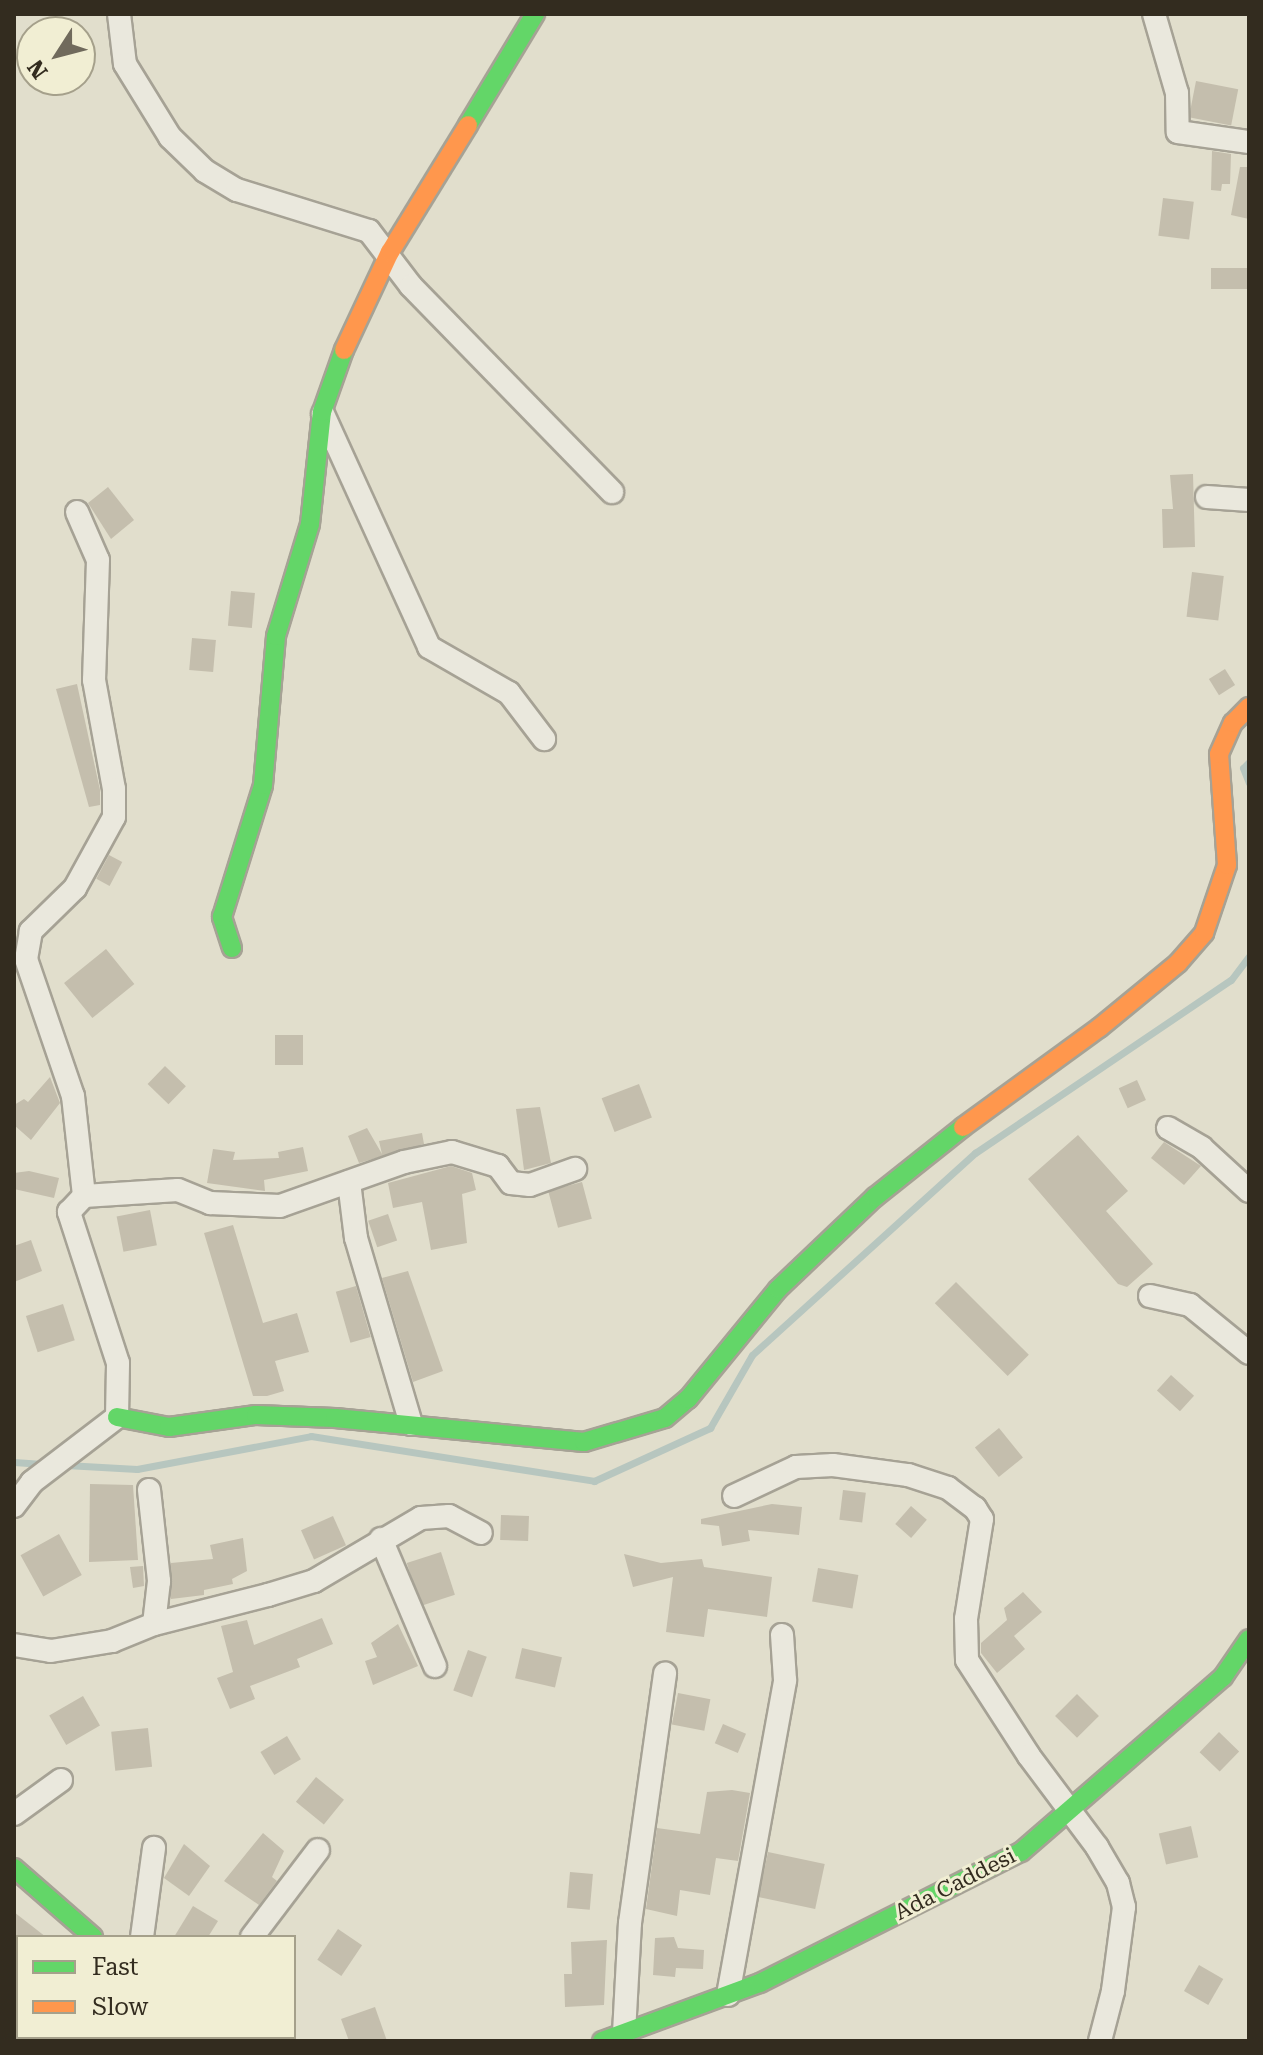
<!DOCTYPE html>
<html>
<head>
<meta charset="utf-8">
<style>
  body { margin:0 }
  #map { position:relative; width:1263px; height:2055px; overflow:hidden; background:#e1decc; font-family:"Roboto Serif",serif }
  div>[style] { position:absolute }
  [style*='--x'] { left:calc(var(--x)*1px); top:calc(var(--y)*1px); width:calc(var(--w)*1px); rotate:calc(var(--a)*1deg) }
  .stream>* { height:7px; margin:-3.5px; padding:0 3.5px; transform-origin:3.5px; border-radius:3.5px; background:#b7c6bf }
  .building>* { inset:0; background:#c4bead; transform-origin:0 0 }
  .roads { filter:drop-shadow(2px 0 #a6a295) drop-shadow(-2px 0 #a6a295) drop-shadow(0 2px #a6a295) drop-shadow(0 -2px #a6a295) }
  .street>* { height:22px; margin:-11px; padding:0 11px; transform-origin:11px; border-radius:11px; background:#eae8dd }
  .fast>* { height:18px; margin:-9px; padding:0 9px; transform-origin:9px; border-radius:9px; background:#63d668 }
  .slow>* { height:18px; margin:-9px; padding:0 9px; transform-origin:9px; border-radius:9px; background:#ff974d }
  span { translate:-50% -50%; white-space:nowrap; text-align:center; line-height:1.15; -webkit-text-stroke:6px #f1eed3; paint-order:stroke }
  .street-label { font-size:22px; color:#332c1f }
  .frame { position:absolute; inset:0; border:16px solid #332c1f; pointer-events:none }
  .legend { position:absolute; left:16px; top:1935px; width:280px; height:104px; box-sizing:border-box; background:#f1eed3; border:2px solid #a5a08b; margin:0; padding:10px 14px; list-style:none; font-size:24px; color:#332c1f }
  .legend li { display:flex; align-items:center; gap:16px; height:40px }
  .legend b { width:40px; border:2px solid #a5a08b }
  .north { position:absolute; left:16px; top:16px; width:80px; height:80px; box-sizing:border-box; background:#f1eed3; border:2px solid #a5a08b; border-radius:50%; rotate:234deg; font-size:22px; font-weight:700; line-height:32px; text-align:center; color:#332c1f }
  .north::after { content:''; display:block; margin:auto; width:28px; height:36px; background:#706a5c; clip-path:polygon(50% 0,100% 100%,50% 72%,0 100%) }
</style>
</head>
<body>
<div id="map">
  <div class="stream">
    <i style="--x:1249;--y:762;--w:8;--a:135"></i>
    <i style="--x:1243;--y:768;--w:16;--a:68"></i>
    <i style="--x:14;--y:1462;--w:32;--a:4"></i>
    <i style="--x:66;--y:1465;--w:71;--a:3.2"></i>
    <i style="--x:137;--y:1469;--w:177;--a:-10.7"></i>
    <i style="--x:311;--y:1436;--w:287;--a:9"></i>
    <i style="--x:594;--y:1481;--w:128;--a:-24.6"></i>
    <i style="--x:710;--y:1428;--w:84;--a:-60.1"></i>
    <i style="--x:752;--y:1355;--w:301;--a:-42.2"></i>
    <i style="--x:975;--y:1153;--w:309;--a:-34.1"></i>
    <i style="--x:1231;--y:980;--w:30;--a:-53"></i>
  </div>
  <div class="building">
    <i style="left:1196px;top:81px;width:43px;height:37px;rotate:11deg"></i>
    <i style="clip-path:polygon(1212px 151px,1231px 154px,1230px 184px,1222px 184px,1221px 191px,1211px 190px)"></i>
    <i style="clip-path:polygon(1240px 167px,1249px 167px,1249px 219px,1231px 215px)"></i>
    <i style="left:1163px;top:198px;width:31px;height:38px;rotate:7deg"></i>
    <i style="left:1249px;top:268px;width:21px;height:38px;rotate:90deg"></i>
    <i style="clip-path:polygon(1193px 474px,1195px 547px,1163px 548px,1162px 509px,1173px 509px,1170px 475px)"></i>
    <i style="clip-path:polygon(108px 487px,134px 520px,111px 539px,88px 503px)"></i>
    <i style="left:1192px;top:572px;width:32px;height:45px;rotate:7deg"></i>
    <i style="left:231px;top:591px;width:24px;height:35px;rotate:5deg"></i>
    <i style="left:192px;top:638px;width:24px;height:32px;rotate:5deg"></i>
    <i style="left:1225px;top:669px;width:19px;height:19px;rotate:58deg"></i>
    <i style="clip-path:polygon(77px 684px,100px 790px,100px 805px,89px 807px,56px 689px)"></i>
    <i style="left:109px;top:855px;width:15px;height:27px;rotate:28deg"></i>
    <i style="left:106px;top:949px;width:45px;height:54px;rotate:51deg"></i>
    <i style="left:275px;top:1035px;width:28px;height:30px"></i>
    <i style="left:165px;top:1066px;width:29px;height:25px;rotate:44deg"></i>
    <i style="clip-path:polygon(50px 1077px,60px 1103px,31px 1140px,14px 1125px,14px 1105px,24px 1099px,28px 1102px)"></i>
    <i style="left:1137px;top:1080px;width:22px;height:20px;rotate:66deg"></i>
    <i style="left:639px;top:1084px;width:36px;height:40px;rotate:69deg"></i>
    <i style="clip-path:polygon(540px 1107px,551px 1163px,524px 1170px,516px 1109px)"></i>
    <i style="clip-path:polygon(367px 1128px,382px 1154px,379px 1141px,422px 1133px,424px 1144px,359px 1163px,348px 1136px)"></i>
    <i style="clip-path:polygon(1078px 1135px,1128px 1191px,1106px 1211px,1153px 1264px,1127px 1287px,1118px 1284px,1028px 1179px)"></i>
    <i style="clip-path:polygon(1164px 1142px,1201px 1166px,1184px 1185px,1151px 1158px)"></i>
    <i style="clip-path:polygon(303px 1147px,308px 1171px,264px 1180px,265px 1191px,207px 1183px,213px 1149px,235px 1152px,233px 1160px,279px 1158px,278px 1152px)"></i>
    <i style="clip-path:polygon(451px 1166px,472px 1173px,476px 1190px,462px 1194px,467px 1243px,431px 1250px,422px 1202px,393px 1208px,388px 1183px)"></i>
    <i style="clip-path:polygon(29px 1171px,59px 1178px,54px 1198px,14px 1189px,14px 1173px)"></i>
    <i style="left:582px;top:1182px;width:38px;height:35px;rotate:75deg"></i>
    <i style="left:150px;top:1210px;width:36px;height:34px;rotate:79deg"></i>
    <i style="left:388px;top:1214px;width:28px;height:21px;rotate:71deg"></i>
    <i style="clip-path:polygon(233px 1225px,263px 1323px,297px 1313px,309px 1352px,275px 1361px,284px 1391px,267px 1396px,253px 1396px,204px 1233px)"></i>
    <i style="clip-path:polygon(31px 1240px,42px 1271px,14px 1282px,14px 1246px)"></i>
    <i style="clip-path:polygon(408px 1271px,443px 1371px,413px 1382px,382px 1278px)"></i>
    <i style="left:956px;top:1282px;width:103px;height:30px;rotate:45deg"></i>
    <i style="left:356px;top:1286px;width:53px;height:21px;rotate:74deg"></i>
    <i style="left:63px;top:1304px;width:38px;height:39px;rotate:72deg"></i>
    <i style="left:1171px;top:1375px;width:31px;height:21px;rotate:42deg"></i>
    <i style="left:999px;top:1428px;width:38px;height:31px;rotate:51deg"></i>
    <i style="clip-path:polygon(90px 1484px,133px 1485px,138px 1560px,89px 1562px)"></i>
    <i style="left:843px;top:1490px;width:23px;height:30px;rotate:7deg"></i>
    <i style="clip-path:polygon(772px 1504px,802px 1507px,799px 1535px,748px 1530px,750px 1541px,722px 1546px,719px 1526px,701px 1524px,701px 1519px)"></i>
    <i style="left:911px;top:1506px;width:21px;height:24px;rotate:41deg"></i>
    <i style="left:501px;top:1515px;width:28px;height:25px;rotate:2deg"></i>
    <i style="left:333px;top:1516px;width:32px;height:35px;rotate:66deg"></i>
    <i style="left:59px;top:1534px;width:47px;height:44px;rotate:61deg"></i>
    <i style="clip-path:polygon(243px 1538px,247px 1571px,232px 1579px,233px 1584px,204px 1590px,204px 1595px,171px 1599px,171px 1563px,213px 1559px,210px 1545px)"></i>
    <i style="left:441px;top:1552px;width:45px;height:36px;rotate:72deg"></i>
    <i style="clip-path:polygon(624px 1554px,661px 1563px,702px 1559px,704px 1567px,772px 1577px,767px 1617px,708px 1609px,704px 1637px,666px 1632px,673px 1577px,633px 1587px)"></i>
    <i style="clip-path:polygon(143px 1566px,144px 1586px,133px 1588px,130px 1567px)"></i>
    <i style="left:818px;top:1568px;width:41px;height:34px;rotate:10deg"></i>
    <i style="clip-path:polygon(1023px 1592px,1042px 1612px,1014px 1636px,1025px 1649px,997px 1673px,981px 1653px,981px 1643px,1007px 1620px,1004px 1608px)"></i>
    <i style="clip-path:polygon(322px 1618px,333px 1644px,297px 1659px,300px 1667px,250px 1686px,255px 1699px,230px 1709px,217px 1678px,233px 1672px,221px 1626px,247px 1620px,254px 1645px)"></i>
    <i style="clip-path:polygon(398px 1624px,418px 1666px,373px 1685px,365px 1661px,377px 1657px,371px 1643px)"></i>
    <i style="left:522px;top:1648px;width:41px;height:31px;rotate:13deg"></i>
    <i style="left:468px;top:1650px;width:20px;height:43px;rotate:20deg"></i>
    <i style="left:678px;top:1693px;width:33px;height:32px;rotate:11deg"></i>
    <i style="left:1077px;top:1694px;width:31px;height:31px;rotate:45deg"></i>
    <i style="left:83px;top:1696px;width:34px;height:39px;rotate:60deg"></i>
    <i style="left:723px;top:1724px;width:25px;height:21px;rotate:23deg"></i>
    <i style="left:148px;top:1728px;width:39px;height:37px;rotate:84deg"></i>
    <i style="left:1219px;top:1732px;width:28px;height:28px;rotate:44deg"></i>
    <i style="left:287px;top:1736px;width:27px;height:31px;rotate:59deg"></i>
    <i style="left:316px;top:1777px;width:36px;height:32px;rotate:39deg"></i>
    <i style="clip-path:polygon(732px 1790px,750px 1793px,738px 1861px,716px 1858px,710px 1895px,680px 1890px,677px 1916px,646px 1909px,657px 1828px,700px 1834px,707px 1792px)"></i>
    <i style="left:1191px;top:1826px;width:32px;height:33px;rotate:77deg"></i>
    <i style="clip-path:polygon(263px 1833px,284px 1851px,272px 1877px,277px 1881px,259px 1905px,224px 1881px)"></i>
    <i style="clip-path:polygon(184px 1844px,210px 1866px,189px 1896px,164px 1878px)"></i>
    <i style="left:768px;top:1852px;width:58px;height:46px;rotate:12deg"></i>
    <i style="left:570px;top:1872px;width:23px;height:36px;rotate:5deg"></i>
    <i style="clip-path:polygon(193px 1906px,218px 1921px,208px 1937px,174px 1937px)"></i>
    <i style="clip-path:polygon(14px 1912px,46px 1937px,14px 1937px)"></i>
    <i style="left:338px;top:1929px;width:29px;height:37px;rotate:34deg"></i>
    <i style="clip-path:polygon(674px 1937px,678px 1948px,704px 1950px,703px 1969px,676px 1968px,675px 1977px,653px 1975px,655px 1938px)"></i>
    <i style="clip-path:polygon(607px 1940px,604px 2005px,565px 2007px,564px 1974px,572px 1974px,571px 1942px)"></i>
    <i style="left:1199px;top:1965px;width:28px;height:30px;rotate:30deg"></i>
    <i style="clip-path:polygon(375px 2007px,387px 2041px,349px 2041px,341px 2019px)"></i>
  </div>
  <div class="roads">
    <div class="street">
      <i style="--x:119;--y:14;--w:50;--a:83.2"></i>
      <i style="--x:125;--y:64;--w:86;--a:58.3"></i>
      <i style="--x:170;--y:137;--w:49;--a:44.2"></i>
      <i style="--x:205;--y:171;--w:37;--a:31"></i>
      <i style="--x:237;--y:190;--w:138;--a:17.3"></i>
      <i style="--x:369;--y:231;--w:69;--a:52.6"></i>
      <i style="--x:411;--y:286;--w:288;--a:45.7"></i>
      <i style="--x:1154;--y:14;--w:82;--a:73.8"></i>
      <i style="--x:1177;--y:93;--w:39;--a:89"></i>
      <i style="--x:1178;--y:132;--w:72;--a:8"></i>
      <i style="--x:323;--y:414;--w:256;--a:65.5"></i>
      <i style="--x:429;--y:647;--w:92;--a:29.9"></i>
      <i style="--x:509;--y:693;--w:58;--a:52.7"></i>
      <i style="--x:1207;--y:497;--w:42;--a:4.1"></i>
      <i style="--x:77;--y:512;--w:52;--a:66.4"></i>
      <i style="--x:98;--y:560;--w:120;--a:91.9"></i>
      <i style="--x:94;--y:680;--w:111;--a:79.6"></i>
      <i style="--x:114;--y:789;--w:28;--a:90"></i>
      <i style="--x:114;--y:817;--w:81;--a:118.8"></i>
      <i style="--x:75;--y:888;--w:62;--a:135.7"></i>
      <i style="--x:31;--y:931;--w:28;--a:100"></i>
      <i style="--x:26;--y:959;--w:145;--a:71.1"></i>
      <i style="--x:73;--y:1096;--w:101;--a:83.7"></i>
      <i style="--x:1168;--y:1128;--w:39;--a:30"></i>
      <i style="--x:1202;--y:1148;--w:64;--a:42.5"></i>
      <i style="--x:349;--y:1182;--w:56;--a:82.9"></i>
      <i style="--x:356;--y:1238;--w:194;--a:73.5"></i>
      <i style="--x:1150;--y:1296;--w:41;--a:12.7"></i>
      <i style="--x:1190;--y:1305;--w:76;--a:39.1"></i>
      <i style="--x:149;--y:1490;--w:92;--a:83.7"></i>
      <i style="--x:159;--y:1581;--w:43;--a:96.6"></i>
      <i style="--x:734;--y:1496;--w:68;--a:-25.1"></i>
      <i style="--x:796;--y:1467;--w:37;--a:-3"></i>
      <i style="--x:833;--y:1465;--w:76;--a:7.6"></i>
      <i style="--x:908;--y:1475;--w:42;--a:18"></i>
      <i style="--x:948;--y:1488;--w:34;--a:37"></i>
      <i style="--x:975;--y:1508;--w:13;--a:58"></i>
      <i style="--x:982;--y:1519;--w:101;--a:99.1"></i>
      <i style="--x:966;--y:1619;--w:41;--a:88.6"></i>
      <i style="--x:967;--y:1660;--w:114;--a:57.1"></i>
      <i style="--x:1029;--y:1756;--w:114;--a:53.2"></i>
      <i style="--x:1097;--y:1847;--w:42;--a:59.7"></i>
      <i style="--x:1118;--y:1883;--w:25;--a:76"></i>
      <i style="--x:1124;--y:1907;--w:85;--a:97.5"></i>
      <i style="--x:1113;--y:1991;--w:52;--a:104.6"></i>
      <i style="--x:14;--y:1506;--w:30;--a:-53"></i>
      <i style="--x:32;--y:1482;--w:107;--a:-37.4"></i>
      <i style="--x:117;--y:1417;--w:54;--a:-88.9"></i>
      <i style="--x:118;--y:1363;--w:159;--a:-108"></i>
      <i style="--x:69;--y:1212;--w:22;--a:-47"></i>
      <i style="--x:84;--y:1196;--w:94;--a:-3.7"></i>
      <i style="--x:178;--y:1190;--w:35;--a:22"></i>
      <i style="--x:210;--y:1203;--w:70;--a:2.5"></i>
      <i style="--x:280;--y:1206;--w:132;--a:-19.5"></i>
      <i style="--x:404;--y:1162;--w:49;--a:-11.8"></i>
      <i style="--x:452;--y:1152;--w:48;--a:16.9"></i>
      <i style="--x:498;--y:1166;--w:21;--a:53"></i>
      <i style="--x:511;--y:1183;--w:19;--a:6"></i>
      <i style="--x:530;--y:1185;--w:48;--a:-19.6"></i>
      <i style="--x:381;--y:1539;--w:138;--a:67"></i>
      <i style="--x:14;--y:1645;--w:37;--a:9"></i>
      <i style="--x:51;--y:1651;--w:62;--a:-9.3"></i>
      <i style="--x:112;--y:1641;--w:45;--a:-22"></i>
      <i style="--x:154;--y:1624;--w:118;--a:-14.3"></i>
      <i style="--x:268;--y:1595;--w:48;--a:-16.9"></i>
      <i style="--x:314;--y:1581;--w:124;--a:-30.5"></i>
      <i style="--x:421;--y:1518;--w:28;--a:-4"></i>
      <i style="--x:449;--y:1516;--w:36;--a:28"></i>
      <i style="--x:14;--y:1814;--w:58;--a:-35.9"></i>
      <i style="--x:142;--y:1937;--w:90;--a:-82.3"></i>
      <i style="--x:252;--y:1937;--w:109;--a:-52.8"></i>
      <i style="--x:728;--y:1995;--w:320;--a:-79.7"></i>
      <i style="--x:785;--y:1680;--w:45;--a:-93.8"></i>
      <i style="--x:624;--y:2033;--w:110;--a:-86.9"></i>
      <i style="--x:630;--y:1923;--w:252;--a:-82"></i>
      <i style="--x:95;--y:2037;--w:4;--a:76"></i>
      <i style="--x:137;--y:2041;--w:5;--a:-53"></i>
    </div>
    <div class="fast">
      <i style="--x:468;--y:125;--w:130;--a:-58.9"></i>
      <i style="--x:232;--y:948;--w:33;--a:-108"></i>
      <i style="--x:222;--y:917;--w:138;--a:-72.7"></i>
      <i style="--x:263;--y:785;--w:150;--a:-85"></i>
      <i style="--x:276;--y:636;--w:117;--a:-73.1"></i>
      <i style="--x:310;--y:524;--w:113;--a:-83.9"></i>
      <i style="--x:322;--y:412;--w:66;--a:-70.5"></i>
      <i style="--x:117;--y:1417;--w:53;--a:10.9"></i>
      <i style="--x:169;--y:1427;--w:88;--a:-7.9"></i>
      <i style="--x:256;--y:1415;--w:79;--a:2.2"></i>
      <i style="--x:335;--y:1418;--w:250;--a:5.5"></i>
      <i style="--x:584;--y:1442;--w:84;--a:-16.5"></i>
      <i style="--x:665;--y:1418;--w:30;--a:-40"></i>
      <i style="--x:688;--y:1399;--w:142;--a:-50.7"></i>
      <i style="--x:778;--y:1289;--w:134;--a:-43.5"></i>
      <i style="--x:875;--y:1197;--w:112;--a:-38.5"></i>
      <i style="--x:14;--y:1868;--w:105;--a:41.1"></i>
      <i style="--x:602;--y:2041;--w:168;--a:-20.2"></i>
      <i style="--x:760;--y:1983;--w:292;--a:-26.7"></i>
      <i style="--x:1021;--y:1852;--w:267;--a:-40.9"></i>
      <i style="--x:1223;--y:1677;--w:46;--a:-55.6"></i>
    </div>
    <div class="slow">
      <i style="--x:344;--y:350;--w:108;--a:-64.9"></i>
      <i style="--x:390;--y:252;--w:149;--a:-58.4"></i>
      <i style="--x:963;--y:1127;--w:168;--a:-36.1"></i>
      <i style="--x:1099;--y:1028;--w:102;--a:-39.4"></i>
      <i style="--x:1178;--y:963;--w:40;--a:-49"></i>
      <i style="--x:1204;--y:933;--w:72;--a:-71.3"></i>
      <i style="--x:1227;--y:865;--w:111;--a:-94.1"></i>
      <i style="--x:1219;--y:754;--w:34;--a:-66"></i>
      <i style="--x:1233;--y:723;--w:23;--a:-45"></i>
      <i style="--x:185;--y:2037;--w:6;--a:45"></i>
    </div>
  </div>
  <div class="street-label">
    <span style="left:955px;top:1884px;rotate:-27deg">Ada Caddesi</span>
  </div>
  <div class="frame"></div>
  <ul class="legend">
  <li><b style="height:10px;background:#63d668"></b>Fast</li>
  <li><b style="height:10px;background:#ff974d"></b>Slow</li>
  </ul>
  <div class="north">N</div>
</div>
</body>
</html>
